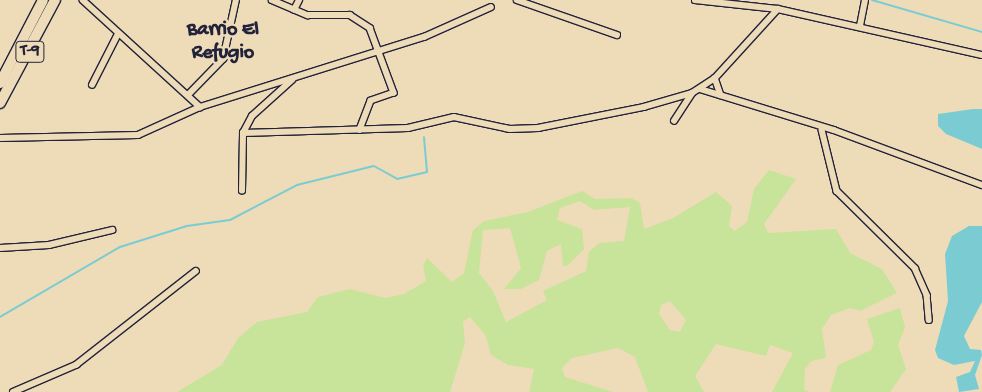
<!DOCTYPE html>
<html>
<head>
<meta charset="utf-8">
<style>
  body { margin:0 }
  #map { position:relative; width:982px; height:392px; overflow:hidden; background:#eedcb9; font-family:"Gochi Hand",sans-serif }
  div>[style] { position:absolute }
  [style*='--x'] { left:calc(var(--x)*1px); top:calc(var(--y)*1px); width:calc(var(--w)*1px); rotate:calc(var(--a)*1deg) }
  .green>* { inset:0; background:#c8e39a }
  .water>* { inset:0; background:#7bccd2 }
  .stream>* { height:2px; margin:-1px; padding:0 1px; transform-origin:1px; border-radius:1px; background:#7bccd2 }
  .roads { filter:drop-shadow(1px 0 #22223b) drop-shadow(-1px 0 #22223b) drop-shadow(0 1px #22223b) drop-shadow(0 -1px #22223b) }
  .street>* { height:5.5px; margin:-2.75px; padding:0 2.75px; transform-origin:2.75px; border-radius:2.75px; background:#eedcb9 }
  .highway>* { height:10px; margin:-5px; padding:0 5px; transform-origin:5px; border-radius:5px; background:#eedcb9 }
  span { translate:-50% -50%; white-space:nowrap; text-align:center; line-height:1.15; -webkit-text-stroke:4.5px #eedcb9; paint-order:stroke }
  .shield-label span { padding:1px 4px; background:#eedcb9; border:1px solid; border-radius:4px; -webkit-text-stroke-width:0 }
  .shield-label { font-size:16px; color:#22223b; font-weight:700 }
  .quarter-label { font-size:20px; color:#22223b; font-weight:700 }
</style>
</head>
<body>
<div id="map">
  <div class="green">
    <i style="clip-path:polygon(evenodd,769px 170px,796px 179px,764px 224px,768px 233px,836px 229px,850px 253px,882px 269px,897px 293px,860px 311px,850px 308px,831px 315px,822px 329px,826px 358px,811px 361px,805px 369px,804px 390px,810px 392px,772px 392px,793px 353px,770px 345px,766px 356px,716px 344px,695px 376px,704px 392px,648px 392px,635px 357px,618px 348px,572px 358px,562px 368px,565px 377px,613px 392px,529px 392px,534px 369px,508px 365px,491px 355px,486px 336px,470px 317px,463px 322px,465px 343px,450px 392px,177px 392px,222px 365px,238px 338px,257px 322px,307px 312px,318px 297px,350px 289px,385px 298px,404px 294px,426px 281px,423px 266px,427px 258px,452px 282px,464px 273px,473px 230px,484px 221px,528px 212px,582px 191px,595px 199px,631px 198px,640px 203px,644px 229px,673px 218px,716px 192px,732px 206px,729px 226px,735px 231px,747px 222px,754px 189px,769px 170px,580px 201px,594px 210px,630px 207px,624px 241px,599px 243px,589px 252px,586px 271px,543px 291px,547px 300px,506px 322px,493px 291px,479px 273px,483px 230px,510px 228px,521px 268px,504px 289px,521px 289px,539px 280px,547px 251px,561px 244px,563px 266px,567px 266px,584px 249px,582px 229px,557px 220px,560px 208px,580px 201px,769px 170px,670px 301px,686px 320px,680px 332px,670px 330px,659px 314px,661px 305px,670px 301px)"></i>
    <i style="clip-path:polygon(900px 308px,905px 327px,898px 345px,906px 369px,890px 392px,830px 392px,838px 365px,871px 350px,874px 342px,867px 319px)"></i>
  </div>
  <div class="water">
    <i style="clip-path:polygon(973px 109px,982px 109px,982px 149px,946px 134px,938px 126px,938px 114px)"></i>
    <i style="clip-path:polygon(969px 226px,982px 226px,982px 302px,964px 336px,970px 349px,981px 350px,982px 355px,975px 375px,979px 389px,959px 392px,956px 377px,970px 372px,975px 361px,954px 365px,938px 358px,935px 350px,948px 301px,945px 254px,952px 236px)"></i>
  </div>
  <div class="stream">
    <i style="--x:872;--y:0;--w:115;--a:16.2"></i>
    <i style="--x:0;--y:317;--w:139;--a:-30.3"></i>
    <i style="--x:120;--y:247;--w:70;--a:-17.4"></i>
    <i style="--x:187;--y:226;--w:43;--a:-7.9"></i>
    <i style="--x:230;--y:220;--w:76;--a:-27.6"></i>
    <i style="--x:297;--y:185;--w:79;--a:-13.9"></i>
    <i style="--x:374;--y:166;--w:26;--a:29"></i>
    <i style="--x:397;--y:179;--w:31;--a:-13"></i>
    <i style="--x:427;--y:172;--w:35;--a:-95"></i>
  </div>
  <div class="roads">
    <div class="street">
      <i style="--x:83;--y:0;--w:159;--a:42.4"></i>
      <i style="--x:200;--y:107;--w:235;--a:-17.4"></i>
      <i style="--x:424;--y:37;--w:73;--a:-24.1"></i>
      <i style="--x:272;--y:0;--w:39;--a:23"></i>
      <i style="--x:308;--y:15;--w:42;--a:0"></i>
      <i style="--x:350;--y:15;--w:24;--a:33"></i>
      <i style="--x:370;--y:28;--w:69;--a:69.7"></i>
      <i style="--x:394;--y:93;--w:24;--a:161"></i>
      <i style="--x:371;--y:101;--w:31;--a:111"></i>
      <i style="--x:517;--y:0;--w:106;--a:19.3"></i>
      <i style="--x:695;--y:0;--w:83;--a:6.2"></i>
      <i style="--x:778;--y:9;--w:209;--a:12.7"></i>
      <i style="--x:294;--y:10;--w:11;--a:-63"></i>
      <i style="--x:860;--y:26;--w:26;--a:-79"></i>
      <i style="--x:715;--y:78;--w:18;--a:71"></i>
      <i style="--x:92;--y:85;--w:57;--a:-63"></i>
      <i style="--x:700;--y:89;--w:140;--a:17"></i>
      <i style="--x:834;--y:130;--w:158;--a:20.4"></i>
      <i style="--x:189;--y:94;--w:49;--a:-45.8"></i>
      <i style="--x:223;--y:59;--w:60;--a:-77.6"></i>
      <i style="--x:674;--y:121;--w:33;--a:-57"></i>
      <i style="--x:822;--y:130;--w:63;--a:76.2"></i>
      <i style="--x:837;--y:191;--w:110;--a:44.6"></i>
      <i style="--x:915;--y:268;--w:30;--a:66"></i>
      <i style="--x:927;--y:295;--w:25;--a:85"></i>
      <i style="--x:243;--y:133;--w:165;--a:-1.7"></i>
      <i style="--x:408;--y:128;--w:47;--a:-13.4"></i>
      <i style="--x:454;--y:117;--w:57;--a:12.1"></i>
      <i style="--x:510;--y:129;--w:28;--a:-2"></i>
      <i style="--x:538;--y:128;--w:108;--a:-11.2"></i>
      <i style="--x:644;--y:107;--w:50;--a:-16.3"></i>
      <i style="--x:692;--y:93;--w:27;--a:-33"></i>
      <i style="--x:715;--y:78;--w:93;--a:-47.6"></i>
      <i style="--x:0;--y:138;--w:138;--a:-1.2"></i>
      <i style="--x:138;--y:135;--w:68;--a:-24.3"></i>
      <i style="--x:242;--y:191;--w:58;--a:-89"></i>
      <i style="--x:243;--y:133;--w:19;--a:-62"></i>
      <i style="--x:252;--y:116;--w:54;--a:-42"></i>
      <i style="--x:0;--y:248;--w:49;--a:-3.5"></i>
      <i style="--x:49;--y:245;--w:65;--a:-13.4"></i>
      <i style="--x:13;--y:392;--w:69;--a:-23.2"></i>
      <i style="--x:76;--y:365;--w:152;--a:-38.1"></i>
    </div>
    <div class="highway">
      <i style="--x:0;--y:83;--w:93;--a:-62.6"></i>
      <i style="--x:0;--y:103;--w:117;--a:-61.9"></i>
    </div>
  </div>
  <div class="shield-label">
    <span style="left:30px;top:52px">T-9</span>
  </div>
  <div class="quarter-label">
    <span style="left:223px;top:42px">Barrio El<br>Refugio</span>
  </div>
</div>
</body>
</html>
